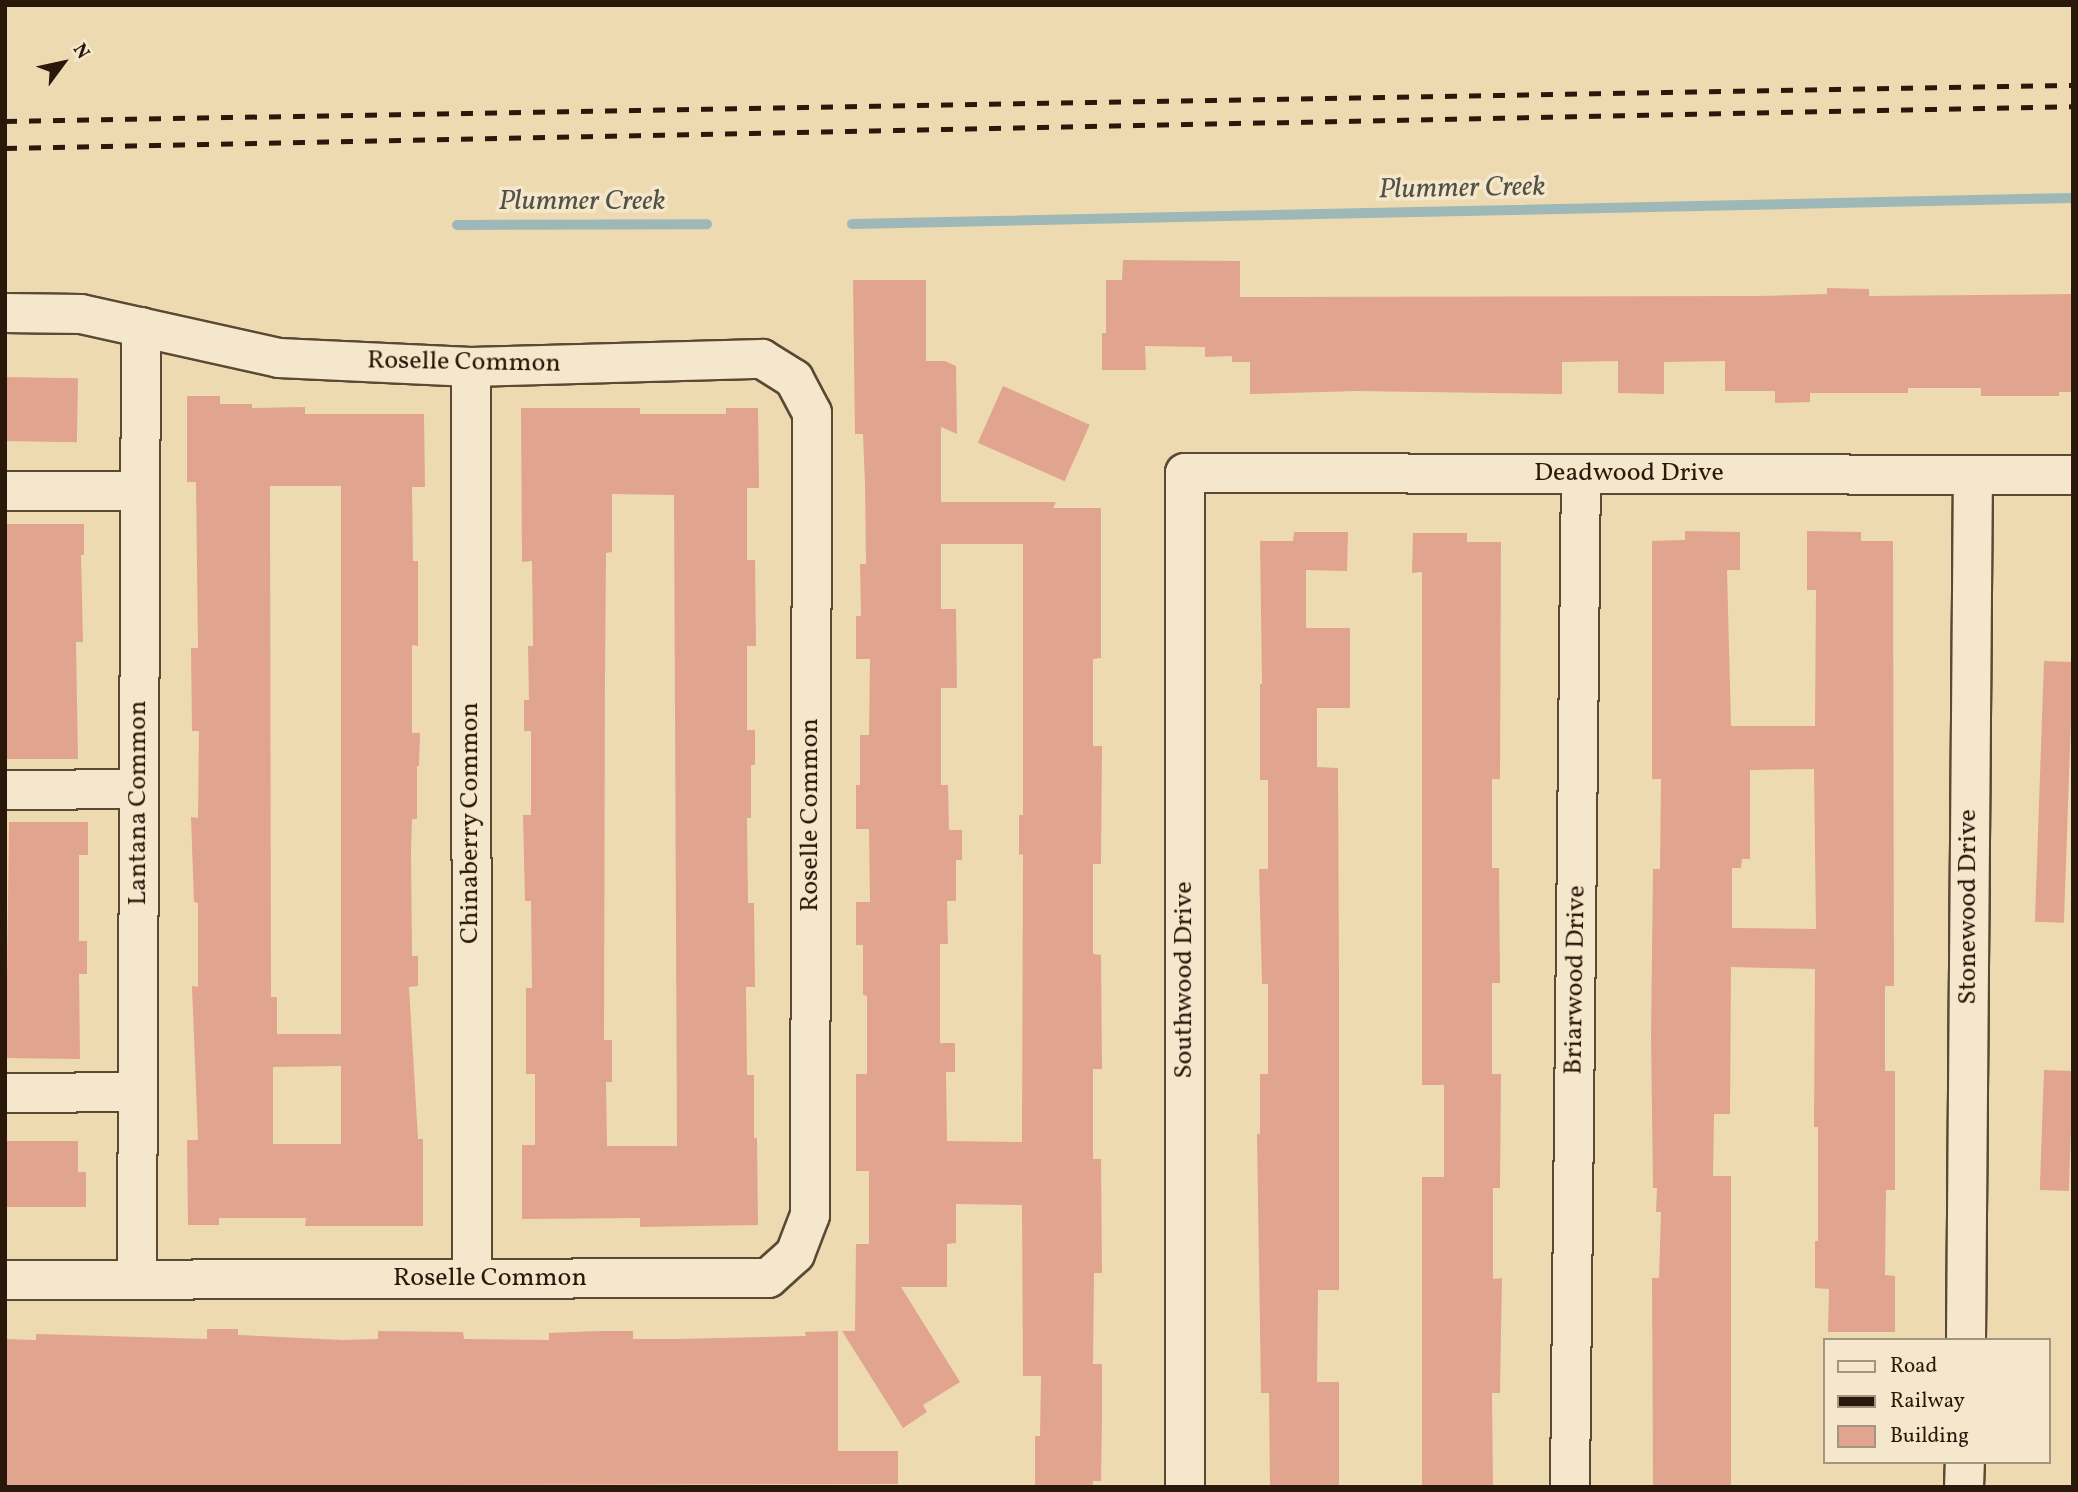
<!DOCTYPE html>
<html>
<head>
<meta charset="utf-8">
<style>
  body { margin:0 }
  #map { position:relative; width:2078px; height:1492px; overflow:hidden; background:#eedab1; font-family:Vollkorn,serif }
  div>[style] { position:absolute }
  [style*='--x'] { left:calc(var(--x)*1px); top:calc(var(--y)*1px); width:calc(var(--w)*1px); rotate:calc(var(--a)*1deg) }
  .stream>* { height:10px; margin:-5px; padding:0 5px; transform-origin:5px; border-radius:5px; background:#9db8b6 }
  .building>* { inset:0; background:#e1a48e; transform-origin:0 0 }
  .roads { filter:drop-shadow(2px 0 #5b4934) drop-shadow(-2px 0 #5b4934) drop-shadow(0 2px #5b4934) drop-shadow(0 -2px #5b4934) }
  .minor>* { height:38px; margin:-19px; padding:0 19px; transform-origin:19px; border-radius:19px; background:#f4e7cc }
  .rail>* { height:5px; margin-top:-2.5px; transform-origin:0; background:repeating-linear-gradient(90deg,#2a190a 0 12px,transparent 0 24px) }
  span { translate:-50% -50%; white-space:nowrap; text-align:center; line-height:1.15; -webkit-text-stroke:7px #f4e7cc; paint-order:stroke }
  .street-label { font-size:26px; color:#2a190a }
  .water-label { font-size:28px; color:#525146; font-style:italic }
  .frame { position:absolute; inset:0; border:7px solid #2a190a; pointer-events:none }
  .legend { position:absolute; left:1823px; top:1338px; width:228px; height:126px; box-sizing:border-box; background:#f4e7cc; border:2px solid #a3957e; margin:0; padding:9px 12px; list-style:none; font-size:21px; color:#2a190a }
  .legend li { display:flex; align-items:center; gap:14px; height:35px }
  .legend b { width:35px; border:2px solid #a3957e }
  .north { position:absolute; left:28px; top:28px; width:70px; height:70px; -webkit-text-stroke:5px #f4e7cc; paint-order:stroke; rotate:57deg; font-size:19px; font-weight:700; line-height:28px; text-align:center; color:#2a190a }
  .north::after { content:''; display:block; margin:auto; width:24px; height:32px; background:#2a190a; clip-path:polygon(50% 0,100% 100%,50% 72%,0 100%) }
</style>
</head>
<body>
<div id="map">
  <div class="stream">
    <i style="--x:852;--y:224;--w:1221;--a:-1.22"></i>
    <i style="--x:457;--y:225;--w:250;--a:-0.2"></i>
  </div>
  <div class="building">
    <i style="clip-path:polygon(1123px 260px,1240px 261px,1240px 297px,1759px 296px,1827px 294px,1827px 288px,1869px 289px,1869px 296px,2073px 294px,2073px 392px,2059px 392px,2059px 396px,1981px 396px,1981px 388px,1908px 388px,1908px 393px,1810px 393px,1810px 402px,1775px 403px,1775px 391px,1725px 391px,1725px 361px,1664px 362px,1664px 394px,1618px 393px,1618px 361px,1562px 362px,1562px 394px,1356px 391px,1250px 394px,1250px 362px,1232px 362px,1232px 356px,1205px 357px,1205px 347px,1145px 346px,1146px 370px,1102px 370px,1102px 333px,1106px 333px,1106px 280px,1122px 280px)"></i>
    <i style="clip-path:polygon(evenodd,853px 280px,926px 280px,926px 361px,945px 361px,956px 366px,957px 434px,941px 427px,941px 502px,1056px 502px,1053px 508px,1101px 508px,1101px 658px,1093px 659px,1093px 746px,1102px 746px,1101px 864px,1093px 864px,1093px 954px,1101px 955px,1102px 1069px,1093px 1069px,1093px 1159px,1101px 1159px,1102px 1273px,1094px 1273px,1093px 1364px,1102px 1364px,1102px 1417px,1101px 1481px,1093px 1481px,1093px 1487px,1035px 1487px,1035px 1436px,1040px 1436px,1041px 1376px,1023px 1376px,1022px 1205px,956px 1204px,956px 1243px,947px 1244px,947px 1287px,901px 1287px,960px 1382px,923px 1405px,927px 1412px,903px 1428px,842px 1331px,855px 1331px,856px 1244px,869px 1244px,869px 1171px,856px 1171px,856px 1074px,867px 1074px,867px 996px,863px 995px,863px 945px,856px 945px,856px 902px,870px 902px,869px 829px,856px 829px,856px 785px,860px 785px,860px 735px,869px 735px,870px 659px,856px 659px,856px 616px,861px 616px,860px 564px,866px 564px,865px 483px,863px 434px,855px 434px,853px 280px,941px 544px,1023px 544px,1023px 815px,1019px 815px,1019px 855px,1023px 854px,1022px 1142px,947px 1141px,946px 1072px,955px 1072px,955px 1043px,940px 1043px,940px 944px,948px 944px,947px 901px,956px 901px,956px 860px,962px 860px,962px 830px,949px 830px,948px 785px,941px 785px,941px 688px,957px 688px,956px 609px,941px 609px,941px 544px)"></i>
    <i style="left:5px;top:377px;width:73px;height:64px;rotate:1deg"></i>
    <i style="left:1003px;top:386px;width:95px;height:62px;rotate:24deg"></i>
    <i style="clip-path:polygon(evenodd,187px 396px,220px 396px,220px 404px,252px 404px,252px 408px,305px 407px,305px 414px,424px 414px,425px 487px,412px 487px,413px 561px,418px 561px,418px 646px,412px 645px,412px 733px,420px 733px,419px 766px,417px 766px,417px 819px,412px 819px,411px 852px,412px 956px,418px 956px,418px 986px,409px 987px,418px 1139px,423px 1139px,423px 1226px,305px 1226px,306px 1218px,219px 1218px,219px 1225px,188px 1225px,187px 1140px,198px 1140px,192px 986px,198px 987px,198px 903px,194px 902px,191px 817px,198px 818px,199px 731px,192px 731px,191px 648px,198px 648px,196px 482px,187px 482px,187px 396px,270px 486px,341px 486px,341px 1034px,277px 1034px,277px 997px,271px 997px,270px 486px,187px 396px,341px 1066px,341px 1144px,273px 1144px,273px 1067px,341px 1066px)"></i>
    <i style="clip-path:polygon(evenodd,521px 408px,640px 408px,640px 414px,726px 414px,726px 408px,758px 408px,759px 488px,747px 488px,747px 560px,755px 560px,756px 646px,747px 646px,747px 730px,755px 730px,755px 765px,751px 765px,751px 818px,747px 818px,748px 903px,754px 903px,755px 987px,746px 987px,747px 1075px,754px 1075px,754px 1138px,757px 1138px,758px 1225px,640px 1227px,640px 1218px,522px 1219px,522px 1145px,535px 1145px,535px 1074px,526px 1074px,526px 988px,532px 988px,531px 901px,525px 901px,523px 815px,531px 815px,531px 731px,524px 731px,524px 700px,529px 700px,528px 646px,533px 646px,532px 561px,522px 562px,521px 408px,612px 494px,674px 495px,677px 1146px,607px 1146px,606px 1082px,612px 1082px,612px 1040px,604px 1040px,605px 675px,606px 553px,612px 552px,612px 494px)"></i>
    <i style="clip-path:polygon(5px 524px,84px 524px,84px 555px,81px 555px,83px 642px,76px 642px,78px 759px,5px 759px)"></i>
    <i style="clip-path:polygon(evenodd,1685px 531px,1740px 532px,1740px 570px,1727px 570px,1731px 726px,1815px 726px,1816px 590px,1807px 590px,1807px 531px,1861px 532px,1861px 541px,1893px 541px,1894px 986px,1885px 986px,1885px 1071px,1895px 1071px,1895px 1190px,1886px 1190px,1885px 1275px,1895px 1276px,1895px 1332px,1828px 1332px,1829px 1289px,1815px 1288px,1815px 1241px,1818px 1241px,1818px 1127px,1814px 1127px,1815px 969px,1731px 967px,1730px 1114px,1714px 1114px,1713px 1176px,1731px 1176px,1731px 1487px,1653px 1487px,1652px 1278px,1659px 1278px,1661px 1212px,1656px 1212px,1657px 1188px,1653px 1188px,1651px 1037px,1653px 869px,1660px 869px,1661px 779px,1652px 779px,1652px 541px,1685px 540px,1685px 531px,1814px 769px,1816px 929px,1732px 928px,1732px 868px,1741px 868px,1742px 859px,1750px 859px,1750px 770px,1814px 769px)"></i>
    <i style="clip-path:polygon(1294px 532px,1348px 532px,1347px 571px,1306px 570px,1306px 628px,1350px 628px,1350px 708px,1317px 708px,1317px 767px,1338px 768px,1339px 972px,1339px 1290px,1318px 1290px,1317px 1382px,1339px 1382px,1339px 1487px,1270px 1487px,1269px 1393px,1261px 1393px,1257px 1134px,1260px 1134px,1260px 1074px,1268px 1074px,1268px 984px,1262px 984px,1259px 869px,1268px 869px,1268px 780px,1260px 780px,1260px 684px,1262px 684px,1260px 541px,1293px 541px)"></i>
    <i style="clip-path:polygon(1413px 533px,1467px 533px,1467px 542px,1501px 542px,1500px 779px,1492px 779px,1492px 868px,1499px 868px,1500px 983px,1492px 983px,1492px 1074px,1501px 1074px,1500px 1188px,1493px 1188px,1493px 1279px,1502px 1278px,1501px 1332px,1500px 1393px,1492px 1393px,1493px 1487px,1422px 1487px,1422px 1177px,1444px 1177px,1444px 1085px,1422px 1085px,1422px 572px,1412px 573px)"></i>
    <i style="left:2044px;top:661px;width:29px;height:261px;rotate:2deg"></i>
    <i style="clip-path:polygon(9px 822px,88px 822px,88px 855px,79px 855px,79px 941px,87px 941px,87px 974px,79px 974px,80px 1059px,6px 1058px)"></i>
    <i style="left:2044px;top:1070px;width:29px;height:120px;rotate:2deg"></i>
    <i style="clip-path:polygon(7px 1141px,78px 1141px,78px 1172px,86px 1172px,86px 1207px,7px 1207px)"></i>
    <i style="clip-path:polygon(207px 1329px,238px 1329px,238px 1335px,343px 1340px,378px 1339px,378px 1331px,463px 1332px,464px 1339px,549px 1340px,549px 1333px,599px 1331px,633px 1331px,633px 1339px,678px 1339px,806px 1336px,805px 1332px,838px 1331px,838px 1451px,898px 1451px,898px 1484px,5px 1486px,5px 1339px,36px 1340px,36px 1334px,207px 1339px)"></i>
  </div>
  <div class="roads">
    <div class="minor">
      <i style="--x:5;--y:313;--w:76;--a:0.8"></i>
      <i style="--x:81;--y:314;--w:203;--a:12.5"></i>
      <i style="--x:279;--y:358;--w:192;--a:2.7"></i>
      <i style="--x:471;--y:367;--w:291;--a:-1.6"></i>
      <i style="--x:762;--y:359;--w:38;--a:32"></i>
      <i style="--x:794;--y:379;--w:38;--a:62"></i>
      <i style="--x:812;--y:413;--w:802;--a:90.14"></i>
      <i style="--x:810;--y:1215;--w:42;--a:111"></i>
      <i style="--x:795;--y:1254;--w:36;--a:138"></i>
      <i style="--x:768;--y:1278;--w:763;--a:179.85"></i>
      <i style="--x:471;--y:367;--w:912;--a:89.94"></i>
      <i style="--x:5;--y:491;--w:135;--a:0"></i>
      <i style="--x:5;--y:790;--w:134;--a:-0.4"></i>
      <i style="--x:5;--y:1093;--w:133;--a:-0.4"></i>
      <i style="--x:137;--y:1279;--w:952;--a:-89.76"></i>
      <i style="--x:1966;--y:1340;--w:865;--a:-89.54"></i>
      <i style="--x:1185;--y:1487;--w:1014;--a:-90"></i>
      <i style="--x:1185;--y:473;--w:888;--a:0.13"></i>
      <i style="--x:1570;--y:1487;--w:1013;--a:-89.38"></i>
      <i style="--x:1964;--y:1487;--w:25;--a:-88"></i>
    </div>
  </div>
  <div class="rail">
    <i style="--x:5;--y:121;--w:2068;--a:-1"></i>
    <i style="--x:5;--y:148;--w:2068;--a:-1.16"></i>
  </div>
  <div class="street-label">
    <span style="left:464px;top:363px;rotate:1deg">Roselle Common</span>
    <span style="left:1629px;top:474px">Deadwood Drive</span>
    <span style="left:139px;top:803px;rotate:-90deg">Lantana Common</span>
    <span style="left:811px;top:815px;rotate:-90deg">Roselle Common</span>
    <span style="left:471px;top:823px;rotate:-90deg">Chinaberry Common</span>
    <span style="left:1969px;top:907px;rotate:-90deg">Stonewood Drive</span>
    <span style="left:1185px;top:980px;rotate:-90deg">Southwood Drive</span>
    <span style="left:1576px;top:980px;rotate:-89deg">Briarwood Drive</span>
    <span style="left:490px;top:1279px">Roselle Common</span>
  </div>
  <div class="water-label">
    <span style="left:1462px;top:189px;rotate:-1deg">Plummer Creek</span>
    <span style="left:582px;top:202px">Plummer Creek</span>
  </div>
  <div class="frame"></div>
  <ul class="legend">
  <li><b style="height:9px;background:#f4e7cc"></b>Road</li>
  <li><b style="height:9px;background:#2a190a"></b>Railway</li>
  <li><b style="height:19px;background:#e1a48e"></b>Building</li>
  </ul>
  <div class="north">N</div>
</div>
</body>
</html>
